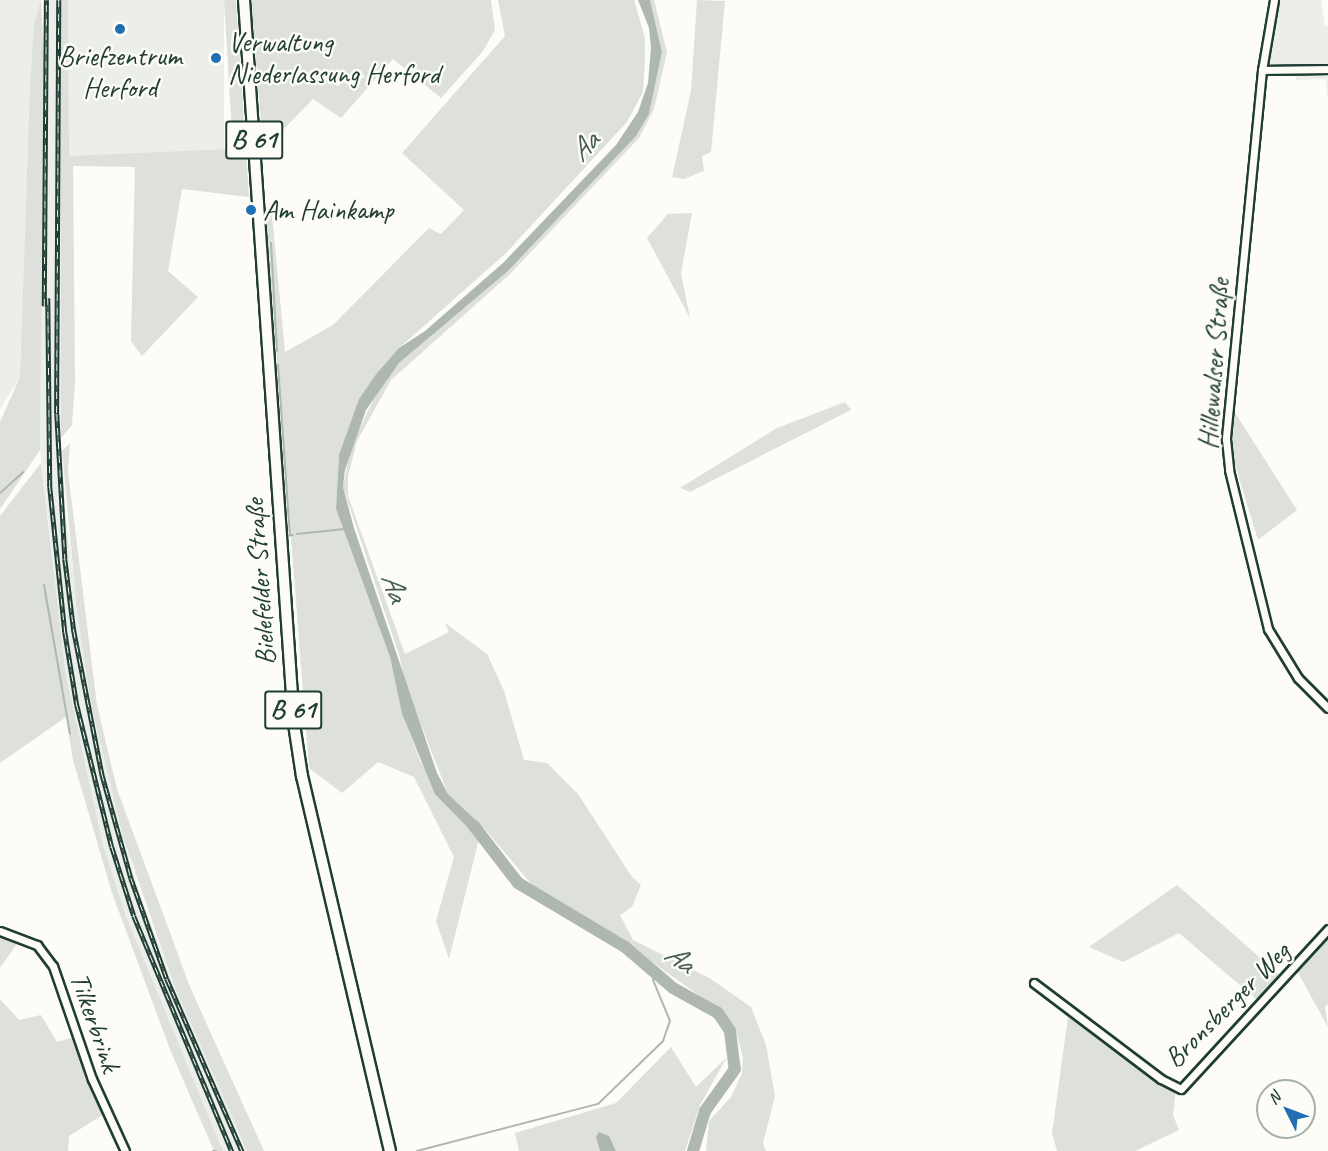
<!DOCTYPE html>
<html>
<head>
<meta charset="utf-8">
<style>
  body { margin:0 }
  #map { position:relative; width:1328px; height:1151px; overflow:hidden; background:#fdfcf7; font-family:Caveat,sans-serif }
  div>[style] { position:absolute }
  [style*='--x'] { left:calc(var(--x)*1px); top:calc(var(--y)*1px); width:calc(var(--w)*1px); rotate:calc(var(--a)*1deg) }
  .built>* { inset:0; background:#eceee9; transform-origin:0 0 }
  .green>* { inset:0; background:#dde0db }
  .water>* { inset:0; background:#aeb8b1 }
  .stream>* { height:2px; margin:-1px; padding:0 1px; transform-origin:1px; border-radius:1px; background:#aeb8b1 }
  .river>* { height:12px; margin:-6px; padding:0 6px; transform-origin:6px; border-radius:6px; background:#aeb8b1 }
  .roads { filter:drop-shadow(2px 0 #1f3d34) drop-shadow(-2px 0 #1f3d34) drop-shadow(0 2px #1f3d34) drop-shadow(0 -2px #1f3d34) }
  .minor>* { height:7px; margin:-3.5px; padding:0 3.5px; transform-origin:3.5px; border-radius:3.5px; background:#fdfcf7 }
  .primary>* { height:10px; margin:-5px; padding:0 5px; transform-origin:5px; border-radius:5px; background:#fdfcf7 }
  .rail>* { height:4.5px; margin-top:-2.25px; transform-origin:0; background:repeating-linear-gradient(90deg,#fdfcf7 0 7px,#1f3d34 0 14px); box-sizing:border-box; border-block:2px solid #1f3d34 }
  .dots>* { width:16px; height:16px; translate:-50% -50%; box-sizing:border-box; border:3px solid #fdfcf7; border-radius:50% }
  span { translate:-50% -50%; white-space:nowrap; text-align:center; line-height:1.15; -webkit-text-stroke:5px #fdfcf7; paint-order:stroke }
  .shield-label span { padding:2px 4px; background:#fdfcf7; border:2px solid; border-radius:4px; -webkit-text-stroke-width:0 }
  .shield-label { font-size:27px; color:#1f3d34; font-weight:700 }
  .poi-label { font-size:28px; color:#1f3d34 }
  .left { translate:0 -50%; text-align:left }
  .street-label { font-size:28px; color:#1f3d34 }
  .water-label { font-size:30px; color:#435c53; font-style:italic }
  .north { position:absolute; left:1256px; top:1079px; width:60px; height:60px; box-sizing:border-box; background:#fdfcf7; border:2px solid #a4b0a9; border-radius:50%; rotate:312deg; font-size:16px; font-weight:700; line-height:24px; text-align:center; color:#1f3d34 }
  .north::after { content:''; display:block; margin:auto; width:21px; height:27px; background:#1f6fb2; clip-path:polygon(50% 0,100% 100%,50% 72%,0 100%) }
</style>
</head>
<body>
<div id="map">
  <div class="built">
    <i style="clip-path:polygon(0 0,41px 0,34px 24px,30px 83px,20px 377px,0 409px)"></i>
    <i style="clip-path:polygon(44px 0,61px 0,61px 438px,66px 517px,91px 704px,137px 886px,174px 985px,247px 1151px,223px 1151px,126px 916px,103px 845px,66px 675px,40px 450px)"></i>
    <i style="left:68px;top:0;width:156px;height:156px"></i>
    <i style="clip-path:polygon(1276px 0,1321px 0,1325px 26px,1328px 26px,1328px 65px,1265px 67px)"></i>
    <i style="clip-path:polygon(1328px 72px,1328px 103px,1326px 79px,1296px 80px,1296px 73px)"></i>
  </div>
  <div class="green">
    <i style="clip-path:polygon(41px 0,44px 63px,40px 450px,0 509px,0 422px,20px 377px,30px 83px,34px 24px)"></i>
    <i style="clip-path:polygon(61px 0,68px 0,69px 156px,233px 149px,224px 0,236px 0,249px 197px,182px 189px,168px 271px,198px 297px,142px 356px,131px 341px,135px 167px,73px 166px,75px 382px,72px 425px,61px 438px)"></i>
    <i style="clip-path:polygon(251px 0,491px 0,495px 30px,483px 51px,441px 98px,393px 59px,341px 118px,313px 99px,276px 137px,264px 161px)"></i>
    <i style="clip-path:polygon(498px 0,634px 0,645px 38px,645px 59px,643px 92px,627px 122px,505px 254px,399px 348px,377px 373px,339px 455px,336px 509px,390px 657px,402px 714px,421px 763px,479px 839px,449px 959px,436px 921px,454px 857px,414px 777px,378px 762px,342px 793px,309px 768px,266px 219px,271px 205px,285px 352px,333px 325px,429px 228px,441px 234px,464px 210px,402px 153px,505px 36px)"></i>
    <i style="clip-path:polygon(650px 0,654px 0,667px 52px,654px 109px,639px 138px,511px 273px,391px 380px,357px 441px,348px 476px,348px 496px,405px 654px,449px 632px,445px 623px,487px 654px,504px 691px,524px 760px,547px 763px,578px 794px,632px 877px,641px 885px,632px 907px,620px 915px,633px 940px,711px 979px,751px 1007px,766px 1045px,775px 1096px,763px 1143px,766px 1151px,706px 1151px,709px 1121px,731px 1097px,742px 1073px,743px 1058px,736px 1030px,724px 1013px,618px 938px,534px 887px,483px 827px,448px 794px,404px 681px,400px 658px,343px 487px,351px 446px,381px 384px,399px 363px,508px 271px,636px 136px,649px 114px,662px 52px)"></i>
    <i style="clip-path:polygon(697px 0,725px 1px,711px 152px,702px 156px,704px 171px,684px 179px,672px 177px,691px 91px)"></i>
    <i style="clip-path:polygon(692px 213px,681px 273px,690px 318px,647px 238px,668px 214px)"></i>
    <i style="clip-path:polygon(845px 402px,851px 410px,690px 492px,680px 488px,777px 428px)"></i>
    <i style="clip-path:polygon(1232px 408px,1297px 510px,1258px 540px,1232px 455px)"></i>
    <i style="clip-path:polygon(70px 443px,68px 472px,97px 705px,117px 789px,190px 987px,264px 1151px,247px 1151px,174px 985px,123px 836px,91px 704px,77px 610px,62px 451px)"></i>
    <i style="clip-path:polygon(41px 463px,66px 675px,103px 845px,126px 916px,223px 1151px,214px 1151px,171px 1052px,112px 893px,73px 760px,66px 717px,0 763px,0 516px)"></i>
    <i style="clip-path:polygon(1177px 885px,1282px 977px,1263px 999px,1256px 999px,1179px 933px,1123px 962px,1089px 947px)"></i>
    <i style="clip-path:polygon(1328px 934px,1328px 1004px,1325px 1007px,1328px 1027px,1297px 971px)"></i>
    <i style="clip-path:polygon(0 936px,18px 942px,0 968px)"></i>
    <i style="clip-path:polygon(0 999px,19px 1020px,41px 1015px,57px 1042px,77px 1036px,104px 1114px,69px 1136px,68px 1151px,0 1151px)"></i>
    <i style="clip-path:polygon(1068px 1017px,1176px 1089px,1173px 1115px,1179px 1130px,1135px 1151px,1057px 1151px,1052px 1134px)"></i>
    <i style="clip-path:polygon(671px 1047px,696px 1087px,727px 1057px,700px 1105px,685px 1151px,616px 1151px,614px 1146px,596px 1137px,600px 1151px,519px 1151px,515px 1133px,616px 1103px)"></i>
  </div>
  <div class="water">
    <i style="clip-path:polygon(638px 0,650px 0,662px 52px,649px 114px,636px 136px,508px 271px,399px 363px,366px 410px,345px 470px,343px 487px,354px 528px,437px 773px,448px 794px,483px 827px,486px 838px,479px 839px,435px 794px,402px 714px,390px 657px,336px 509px,339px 455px,359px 399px,377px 373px,399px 348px,425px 331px,503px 263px,616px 145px,638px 112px,648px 83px,651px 48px,649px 28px)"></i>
    <i style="clip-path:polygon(599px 1132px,609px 1136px,616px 1151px,600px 1151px,596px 1137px)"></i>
  </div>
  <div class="stream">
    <i style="--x:271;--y:243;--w:108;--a:86.8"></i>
    <i style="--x:278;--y:365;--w:170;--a:86"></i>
    <i style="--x:0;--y:493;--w:31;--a:-42"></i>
    <i style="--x:297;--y:534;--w:48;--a:-5.9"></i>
    <i style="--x:286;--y:536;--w:7;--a:-8"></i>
    <i style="--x:44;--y:585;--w:151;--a:80.1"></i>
    <i style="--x:213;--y:1151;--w:3;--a:0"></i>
    <i style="--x:417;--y:1151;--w:187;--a:-14.6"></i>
    <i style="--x:598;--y:1104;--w:91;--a:-44.1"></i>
    <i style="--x:663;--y:1041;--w:21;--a:-71"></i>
    <i style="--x:670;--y:1021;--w:44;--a:-112.5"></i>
    <i style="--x:653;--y:980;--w:9;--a:-84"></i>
  </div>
  <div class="river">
    <i style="--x:474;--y:826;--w:72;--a:52.3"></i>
    <i style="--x:518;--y:883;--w:125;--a:30.9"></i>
    <i style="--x:625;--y:947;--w:63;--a:40.5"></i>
    <i style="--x:673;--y:988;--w:51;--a:29.1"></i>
    <i style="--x:718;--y:1013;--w:22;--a:56"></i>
    <i style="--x:730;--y:1031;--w:38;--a:83"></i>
    <i style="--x:735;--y:1069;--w:52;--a:125.5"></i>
    <i style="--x:705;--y:1111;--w:42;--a:106.7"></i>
  </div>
  <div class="roads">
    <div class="minor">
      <i style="--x:1274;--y:0;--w:71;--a:99.7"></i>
      <i style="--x:1262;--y:70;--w:371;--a:95.6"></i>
      <i style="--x:1226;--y:439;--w:31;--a:84"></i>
      <i style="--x:1229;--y:470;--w:164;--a:76.2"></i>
      <i style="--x:1268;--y:629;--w:57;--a:58.5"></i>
      <i style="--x:1298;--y:678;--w:42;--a:45"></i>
      <i style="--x:1262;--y:70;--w:66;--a:-0.9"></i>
      <i style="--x:0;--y:931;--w:40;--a:21"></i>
      <i style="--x:37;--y:945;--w:26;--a:53"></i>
      <i style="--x:53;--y:966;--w:120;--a:71"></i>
      <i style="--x:92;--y:1079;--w:79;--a:65.4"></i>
      <i style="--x:1034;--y:983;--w:159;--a:37.1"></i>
      <i style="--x:1161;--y:1079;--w:22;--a:27"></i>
      <i style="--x:1181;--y:1089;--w:217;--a:-47.4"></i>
    </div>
    <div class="primary">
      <i style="--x:244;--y:0;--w:726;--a:86.05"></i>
      <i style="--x:294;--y:724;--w:53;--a:81.3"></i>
      <i style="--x:302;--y:776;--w:385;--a:76.8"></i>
    </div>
  </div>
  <div class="rail">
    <i style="--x:59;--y:0;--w:414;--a:90.3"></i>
    <i style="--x:57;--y:414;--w:145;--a:86.8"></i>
    <i style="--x:65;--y:559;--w:73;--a:82.9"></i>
    <i style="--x:74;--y:631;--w:146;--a:78.9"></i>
    <i style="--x:102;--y:774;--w:108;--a:74.4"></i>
    <i style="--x:131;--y:878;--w:107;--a:70.4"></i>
    <i style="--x:167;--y:979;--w:188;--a:66.4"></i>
    <i style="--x:48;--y:298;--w:189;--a:89.4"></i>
    <i style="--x:50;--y:487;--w:146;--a:84.1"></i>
    <i style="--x:65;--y:632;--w:74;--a:80.7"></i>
    <i style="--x:77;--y:705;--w:146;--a:76.2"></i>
    <i style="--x:112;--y:847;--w:72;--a:72.3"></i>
    <i style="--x:134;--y:916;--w:255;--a:67.4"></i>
    <i style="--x:44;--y:306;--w:306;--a:-89.6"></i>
  </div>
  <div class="dots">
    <i style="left:120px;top:29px;background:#1f6fb2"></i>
    <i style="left:216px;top:58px;background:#1f6fb2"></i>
    <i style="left:251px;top:210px;background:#1f6fb2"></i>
  </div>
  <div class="shield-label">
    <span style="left:254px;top:140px">B 61</span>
    <span style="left:293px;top:710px">B 61</span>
  </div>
  <div class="poi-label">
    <span class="left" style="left:228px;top:58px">Verwaltung<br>Niederlassung Herford</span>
    <span style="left:120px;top:72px">Briefzentrum<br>Herford</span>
    <span class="left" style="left:263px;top:210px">Am Hainkamp</span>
  </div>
  <div class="street-label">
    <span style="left:1214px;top:364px;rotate:-86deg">Hillewalser Straße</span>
    <span style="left:260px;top:582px;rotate:-94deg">Bielefelder Straße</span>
    <span style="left:1227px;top:1005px;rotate:-45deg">Bronsberger Weg</span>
    <span style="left:95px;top:1022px;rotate:71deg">Tilkerbrink</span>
  </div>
  <div class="water-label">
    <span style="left:584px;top:146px;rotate:-47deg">Aa</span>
    <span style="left:395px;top:587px;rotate:71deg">Aa</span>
    <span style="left:680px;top:958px;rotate:37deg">Aa</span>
  </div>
  <div class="north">N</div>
</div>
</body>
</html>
